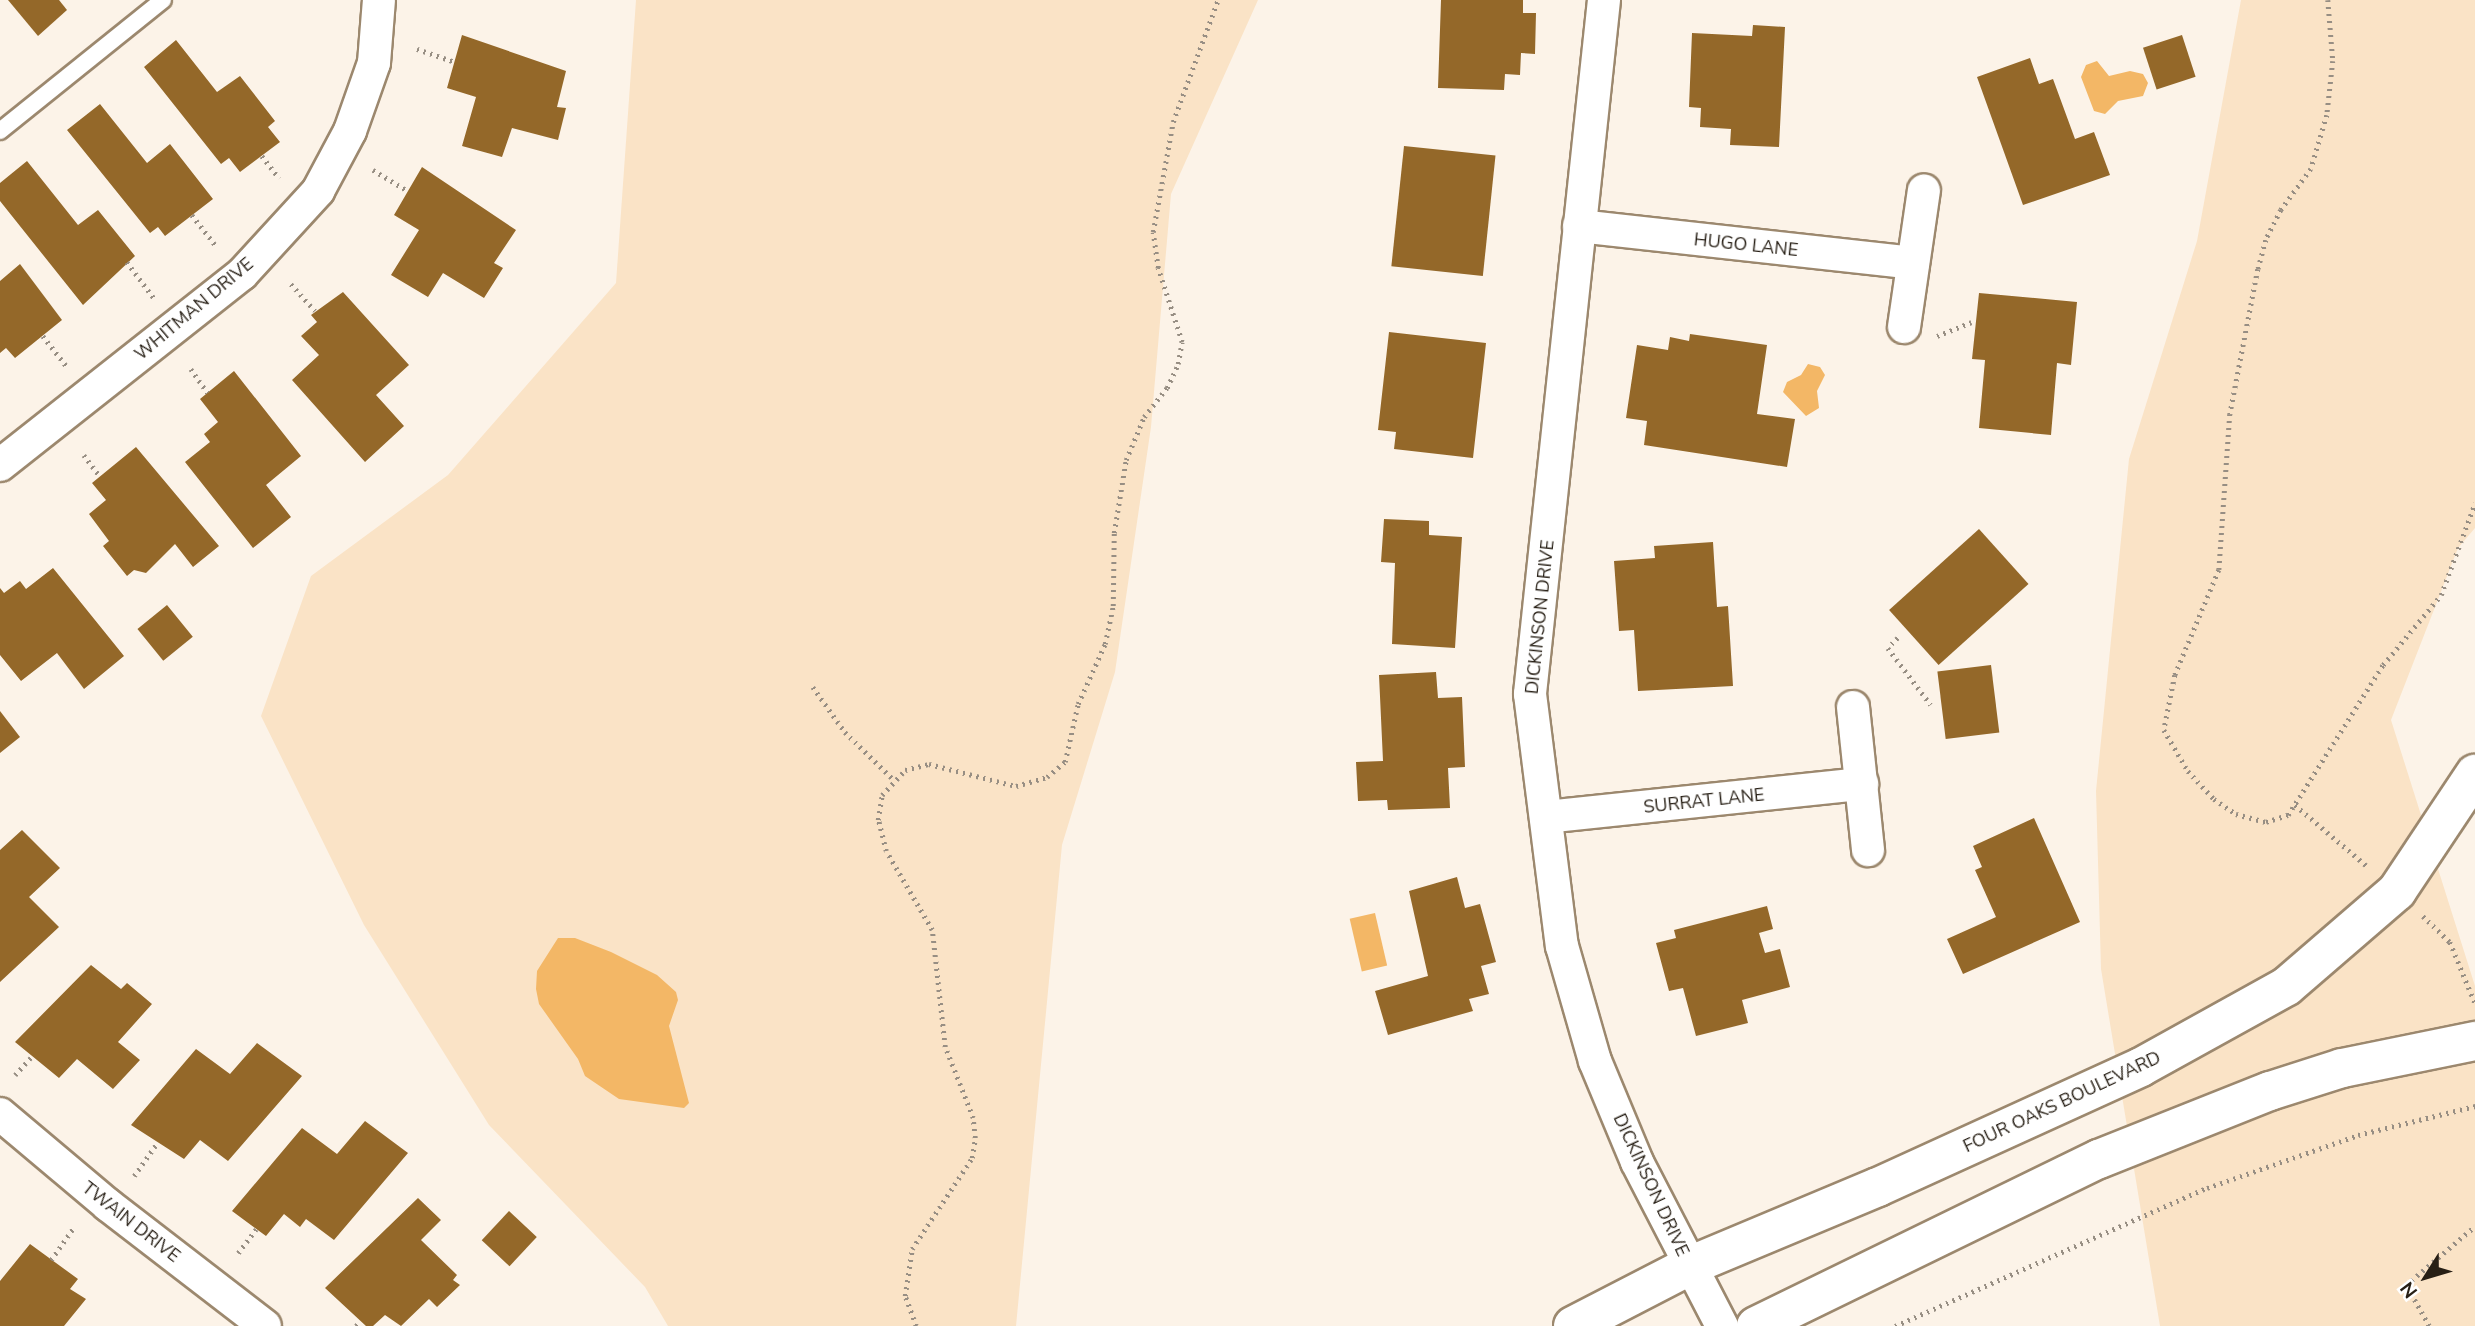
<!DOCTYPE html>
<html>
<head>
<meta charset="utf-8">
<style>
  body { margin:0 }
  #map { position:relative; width:2475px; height:1326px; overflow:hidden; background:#fcf3e8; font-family:"Nunito Sans",sans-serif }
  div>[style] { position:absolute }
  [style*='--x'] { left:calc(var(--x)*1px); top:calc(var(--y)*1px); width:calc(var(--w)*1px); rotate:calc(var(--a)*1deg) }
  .green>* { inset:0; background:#fae3c6 }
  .water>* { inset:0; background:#f3b766; transform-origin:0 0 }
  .building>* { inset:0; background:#946829; transform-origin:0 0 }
  .path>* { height:4.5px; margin-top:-2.25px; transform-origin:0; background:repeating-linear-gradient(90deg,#978e83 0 2px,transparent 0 7px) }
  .roads { filter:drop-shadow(2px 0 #9c886e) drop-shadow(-2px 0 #9c886e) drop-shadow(0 2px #9c886e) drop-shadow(0 -2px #9c886e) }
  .service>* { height:16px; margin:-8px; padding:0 8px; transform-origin:8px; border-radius:8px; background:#fff }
  .minor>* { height:32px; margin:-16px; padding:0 16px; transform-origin:16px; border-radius:16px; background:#fff }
  .tertiary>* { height:38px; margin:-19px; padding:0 19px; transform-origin:19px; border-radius:19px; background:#fff }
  span { translate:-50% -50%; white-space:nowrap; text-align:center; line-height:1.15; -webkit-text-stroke:7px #fff; paint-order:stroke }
  .street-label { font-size:18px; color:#271f15 }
  .north { position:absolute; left:2391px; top:1242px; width:70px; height:70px; -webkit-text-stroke:5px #fff; paint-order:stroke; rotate:233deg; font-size:19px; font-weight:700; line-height:28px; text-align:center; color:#271f15 }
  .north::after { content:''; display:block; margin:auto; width:24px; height:32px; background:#271f15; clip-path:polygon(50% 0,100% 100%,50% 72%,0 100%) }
</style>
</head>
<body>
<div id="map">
  <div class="green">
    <i style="clip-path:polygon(636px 0,1258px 0,1171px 194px,1151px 427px,1115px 672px,1062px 845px,1016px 1326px,668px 1326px,645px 1287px,489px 1125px,364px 925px,261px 716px,311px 576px,448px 475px,616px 283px)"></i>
    <i style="clip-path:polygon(2241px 0,2475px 0,2475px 528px,2458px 548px,2391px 720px,2475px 986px,2475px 1326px,2160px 1326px,2101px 969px,2096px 791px,2129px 459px,2197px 241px)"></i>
  </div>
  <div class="water">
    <i style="clip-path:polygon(2097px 61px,2109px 76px,2130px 71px,2143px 74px,2148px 83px,2143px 96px,2118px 101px,2105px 114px,2094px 111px,2081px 77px,2086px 65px)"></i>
    <i style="clip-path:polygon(1808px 364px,1820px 367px,1825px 375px,1817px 391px,1819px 408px,1806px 416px,1783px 392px,1787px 382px,1801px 375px)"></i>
    <i style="left:1375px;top:913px;width:54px;height:26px;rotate:77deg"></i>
    <i style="clip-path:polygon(558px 938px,575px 938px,611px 952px,657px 975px,676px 992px,678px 1000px,669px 1026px,689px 1103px,684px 1108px,619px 1099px,585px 1076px,578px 1059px,539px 1004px,536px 989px,537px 971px)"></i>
  </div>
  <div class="building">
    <i style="clip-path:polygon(8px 0,59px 0,67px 10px,38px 36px)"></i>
    <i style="clip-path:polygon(1441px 0,1523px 0,1523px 13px,1536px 13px,1535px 54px,1521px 53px,1520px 75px,1505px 74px,1504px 90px,1438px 88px)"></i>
    <i style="clip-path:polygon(1753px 25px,1785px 27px,1779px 147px,1730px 145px,1731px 129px,1700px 127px,1701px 108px,1689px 107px,1692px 33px,1752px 36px)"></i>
    <i style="clip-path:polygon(462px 35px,566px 71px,557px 107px,566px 108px,558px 140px,512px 128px,502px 157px,462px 146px,476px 97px,447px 88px)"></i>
    <i style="left:2182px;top:35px;width:44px;height:41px;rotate:72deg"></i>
    <i style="clip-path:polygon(176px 40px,217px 92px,240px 76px,275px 121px,268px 127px,280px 142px,240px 172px,229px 158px,221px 164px,144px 67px)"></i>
    <i style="clip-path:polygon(2030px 58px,2039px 84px,2053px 79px,2075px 139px,2094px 132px,2110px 175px,2023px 205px,1977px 77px)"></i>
    <i style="clip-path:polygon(100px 104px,147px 163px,170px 144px,213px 199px,165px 236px,158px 227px,150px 233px,67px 130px)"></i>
    <i style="left:1404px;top:146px;width:92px;height:121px;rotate:6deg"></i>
    <i style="clip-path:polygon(27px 161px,78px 225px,98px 210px,135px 256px,83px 305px,0 201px,0 183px)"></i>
    <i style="clip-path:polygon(422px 167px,516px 230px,494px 263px,503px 268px,484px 298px,443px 273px,428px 297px,391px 275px,419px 230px,394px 215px)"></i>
    <i style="clip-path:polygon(20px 264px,62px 320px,15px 358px,6px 348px,0 353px,0 281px)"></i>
    <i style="clip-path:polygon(343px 292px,409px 365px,376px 395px,404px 426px,365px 462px,292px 380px,319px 355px,301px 336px,317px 322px,311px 315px)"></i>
    <i style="clip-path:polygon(1979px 293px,2077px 302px,2071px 365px,2057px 363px,2051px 435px,1979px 428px,1985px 360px,1972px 359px)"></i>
    <i style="clip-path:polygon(1389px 332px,1486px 343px,1473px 458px,1394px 449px,1396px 432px,1378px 430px)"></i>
    <i style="clip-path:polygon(1690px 334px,1767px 345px,1757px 414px,1795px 419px,1787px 467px,1644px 445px,1647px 421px,1626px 418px,1637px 345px,1668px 350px,1670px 337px,1689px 341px)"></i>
    <i style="clip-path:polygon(234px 371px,301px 456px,266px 485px,291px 517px,253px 548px,185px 462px,210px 442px,204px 434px,218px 422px,200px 399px)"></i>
    <i style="clip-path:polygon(136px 447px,219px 546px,193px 567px,175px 544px,146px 573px,134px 570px,127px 576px,103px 546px,109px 541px,89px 514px,106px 500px,92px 483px)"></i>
    <i style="clip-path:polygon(1384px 519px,1429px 521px,1429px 535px,1462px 537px,1455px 648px,1392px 644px,1395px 563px,1381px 562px)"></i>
    <i style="left:1979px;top:529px;width:74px;height:121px;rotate:48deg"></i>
    <i style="clip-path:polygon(1713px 542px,1717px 607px,1728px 606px,1733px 686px,1638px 691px,1634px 630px,1619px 631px,1614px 561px,1655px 558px,1654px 546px)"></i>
    <i style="clip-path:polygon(53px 568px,124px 656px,84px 689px,57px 653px,21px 681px,0 655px,0 588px,4px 593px,20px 581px,26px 589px)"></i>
    <i style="left:167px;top:605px;width:41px;height:38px;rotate:51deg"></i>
    <i style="left:1991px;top:665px;width:68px;height:54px;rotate:83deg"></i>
    <i style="clip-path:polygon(1436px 672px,1438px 698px,1462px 697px,1465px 767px,1448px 768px,1450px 808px,1388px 810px,1387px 800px,1358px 801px,1356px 762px,1383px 761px,1379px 675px)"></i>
    <i style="clip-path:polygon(0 711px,20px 737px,0 753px)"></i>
    <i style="clip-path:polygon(2034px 818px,2080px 922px,1963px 974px,1947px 939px,1996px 917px,1975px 870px,1982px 867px,1973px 846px)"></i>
    <i style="clip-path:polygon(22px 830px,60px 868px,29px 897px,59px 927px,0 982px,0 850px)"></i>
    <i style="clip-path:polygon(1457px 877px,1465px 908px,1480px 904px,1496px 962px,1481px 966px,1489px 994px,1469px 999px,1473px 1011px,1388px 1035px,1375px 991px,1428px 976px,1409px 891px)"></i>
    <i style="clip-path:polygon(1767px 906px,1773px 929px,1759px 933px,1765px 953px,1780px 949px,1790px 987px,1742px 1000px,1748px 1023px,1696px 1036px,1683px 988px,1669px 991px,1656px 943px,1676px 938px,1674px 930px)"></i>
    <i style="clip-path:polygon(91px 965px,121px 989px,127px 983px,152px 1004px,118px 1042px,140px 1060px,113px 1089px,77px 1059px,59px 1078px,15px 1042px)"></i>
    <i style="clip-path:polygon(257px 1043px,302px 1076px,228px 1161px,200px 1140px,184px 1159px,131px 1125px,196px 1049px,230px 1074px)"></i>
    <i style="clip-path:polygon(365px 1121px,408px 1153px,334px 1240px,306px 1219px,300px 1227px,284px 1214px,266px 1236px,232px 1211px,302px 1128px,337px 1154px)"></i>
    <i style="clip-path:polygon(418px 1198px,441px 1220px,421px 1240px,457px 1275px,453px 1280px,460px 1285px,437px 1307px,429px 1299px,401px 1326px,385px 1315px,373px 1326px,366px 1326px,325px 1288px)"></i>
    <i style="left:509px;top:1211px;width:38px;height:40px;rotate:43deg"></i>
    <i style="clip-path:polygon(30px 1244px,78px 1279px,70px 1289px,86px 1299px,64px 1326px,0 1326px,0 1281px)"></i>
  </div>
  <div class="path">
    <i style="--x:2328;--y:0;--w:61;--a:85.3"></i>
    <i style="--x:2333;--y:61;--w:54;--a:96.3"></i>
    <i style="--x:2327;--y:115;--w:56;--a:106.5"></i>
    <i style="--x:2311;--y:169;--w:51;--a:126.2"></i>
    <i style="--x:2281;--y:210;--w:34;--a:117"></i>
    <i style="--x:2266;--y:240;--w:30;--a:105"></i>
    <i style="--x:2258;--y:269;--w:148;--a:100.9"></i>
    <i style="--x:2230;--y:414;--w:156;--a:94"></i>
    <i style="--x:2219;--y:570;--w:114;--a:112.7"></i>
    <i style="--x:2175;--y:675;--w:56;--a:101.3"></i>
    <i style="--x:2164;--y:730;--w:48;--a:59.7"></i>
    <i style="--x:2188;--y:771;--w:38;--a:47"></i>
    <i style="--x:2214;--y:799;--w:27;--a:34"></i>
    <i style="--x:2236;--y:814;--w:31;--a:15"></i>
    <i style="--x:2266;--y:822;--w:23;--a:-18"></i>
    <i style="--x:2288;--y:815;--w:178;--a:-57.7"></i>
    <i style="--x:2383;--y:665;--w:91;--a:-50.4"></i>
    <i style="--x:2441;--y:595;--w:98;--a:-69.7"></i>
    <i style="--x:417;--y:49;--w:40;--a:18.9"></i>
    <i style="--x:262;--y:156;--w:28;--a:52"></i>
    <i style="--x:373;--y:170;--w:41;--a:31"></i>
    <i style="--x:192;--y:215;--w:41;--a:52"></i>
    <i style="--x:127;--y:262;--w:45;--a:53.1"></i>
    <i style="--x:291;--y:284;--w:36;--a:48"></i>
    <i style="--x:43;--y:336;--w:39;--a:52"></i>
    <i style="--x:1937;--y:336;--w:37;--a:-22"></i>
    <i style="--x:191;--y:369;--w:29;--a:55"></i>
    <i style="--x:84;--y:455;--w:26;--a:53"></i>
    <i style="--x:1898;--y:638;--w:14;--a:135"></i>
    <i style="--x:1888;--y:648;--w:71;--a:53"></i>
    <i style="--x:813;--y:687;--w:55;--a:54.6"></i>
    <i style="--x:845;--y:732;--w:67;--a:44.4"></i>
    <i style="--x:2295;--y:805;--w:94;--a:40.3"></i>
    <i style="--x:2423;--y:916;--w:37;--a:44"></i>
    <i style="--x:2450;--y:942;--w:66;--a:67.7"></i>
    <i style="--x:15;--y:1075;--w:25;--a:-48"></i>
    <i style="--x:134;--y:1176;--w:39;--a:-55"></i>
    <i style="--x:238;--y:1253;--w:30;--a:-53"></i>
    <i style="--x:51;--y:1260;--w:40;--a:-55.1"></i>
    <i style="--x:356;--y:1326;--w:6;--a:-51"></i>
    <i style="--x:916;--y:1326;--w:32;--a:-110"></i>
    <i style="--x:905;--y:1296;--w:48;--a:-81.5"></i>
    <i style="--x:912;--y:1249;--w:109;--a:-56.6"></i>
    <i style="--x:972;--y:1158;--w:20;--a:-81"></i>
    <i style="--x:975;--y:1138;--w:20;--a:-96"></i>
    <i style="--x:973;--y:1118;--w:76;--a:-111.5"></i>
    <i style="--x:945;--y:1047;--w:118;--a:-96.3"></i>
    <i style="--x:932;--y:930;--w:91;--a:-120.2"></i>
    <i style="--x:886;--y:851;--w:32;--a:-104"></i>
    <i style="--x:878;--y:820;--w:25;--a:-81"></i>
    <i style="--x:882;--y:795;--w:34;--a:-47"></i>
    <i style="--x:905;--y:770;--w:25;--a:-14"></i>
    <i style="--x:929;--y:764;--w:90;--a:14.2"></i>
    <i style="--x:1016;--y:786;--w:32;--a:-16"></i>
    <i style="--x:1047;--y:777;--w:23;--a:-40"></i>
    <i style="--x:1065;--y:762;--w:59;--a:-77.4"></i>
    <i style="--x:1078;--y:704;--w:66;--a:-65.8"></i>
    <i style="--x:1105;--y:644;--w:39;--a:-78"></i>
    <i style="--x:1113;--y:606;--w:73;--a:-89.2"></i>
    <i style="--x:1114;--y:533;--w:74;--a:-80.7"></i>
    <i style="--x:1126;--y:460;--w:47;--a:-67.3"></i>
    <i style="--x:1144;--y:417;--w:37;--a:-52"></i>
    <i style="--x:1167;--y:388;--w:26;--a:-65"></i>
    <i style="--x:1178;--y:364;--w:22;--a:-80"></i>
    <i style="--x:1182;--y:342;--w:78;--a:-108"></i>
    <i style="--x:1158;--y:268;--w:36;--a:-98"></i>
    <i style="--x:1153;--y:232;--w:112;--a:-79.7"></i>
    <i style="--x:1173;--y:122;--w:130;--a:-69.8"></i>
    <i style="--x:1895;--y:1326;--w:341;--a:-23.9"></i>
    <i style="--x:2207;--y:1188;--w:160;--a:-19.3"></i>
    <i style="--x:2358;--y:1135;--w:121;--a:-13.9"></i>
    <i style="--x:2429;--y:1326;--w:47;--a:-119.3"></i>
    <i style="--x:2406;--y:1285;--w:91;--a:-40.5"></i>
  </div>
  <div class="roads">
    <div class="service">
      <i style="--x:0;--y:131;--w:209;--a:-38.8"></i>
    </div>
    <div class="minor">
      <i style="--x:1604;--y:0;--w:698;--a:96.09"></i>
      <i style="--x:1530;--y:694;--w:254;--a:82.8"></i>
      <i style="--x:1562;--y:946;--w:120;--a:74"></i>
      <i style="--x:1595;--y:1061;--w:109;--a:67.4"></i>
      <i style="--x:1637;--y:1162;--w:185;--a:62.6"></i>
      <i style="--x:1579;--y:226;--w:336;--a:6.3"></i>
      <i style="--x:1904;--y:327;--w:138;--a:-81.7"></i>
      <i style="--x:0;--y:465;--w:308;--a:-38.3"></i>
      <i style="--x:242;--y:274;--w:113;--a:-47.5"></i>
      <i style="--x:318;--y:191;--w:68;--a:-61.9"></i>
      <i style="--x:350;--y:131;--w:72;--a:-70.6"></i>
      <i style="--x:374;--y:63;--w:63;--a:-85.5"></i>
      <i style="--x:1853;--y:707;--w:144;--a:84"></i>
      <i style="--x:1546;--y:817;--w:318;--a:-6"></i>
      <i style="--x:0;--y:1114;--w:141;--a:40.1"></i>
      <i style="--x:108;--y:1205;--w:198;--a:37.6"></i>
    </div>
    <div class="tertiary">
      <i style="--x:1573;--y:1326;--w:131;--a:-27.3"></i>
      <i style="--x:1689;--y:1266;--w:205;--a:-22.7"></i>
      <i style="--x:1878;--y:1187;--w:289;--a:-24.5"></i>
      <i style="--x:2141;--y:1067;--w:167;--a:-29"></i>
      <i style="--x:2287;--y:986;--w:145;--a:-40.8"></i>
      <i style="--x:2397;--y:891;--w:141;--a:-56.3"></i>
      <i style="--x:1756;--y:1326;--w:381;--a:-26"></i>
      <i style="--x:2099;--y:1159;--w:184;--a:-21.7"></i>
      <i style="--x:2270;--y:1091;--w:76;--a:-17.7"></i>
      <i style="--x:2342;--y:1068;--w:136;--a:-11.5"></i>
    </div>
  </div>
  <div class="street-label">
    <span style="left:1746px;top:245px;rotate:6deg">HUGO LANE</span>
    <span style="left:194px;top:309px;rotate:-40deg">WHITMAN DRIVE</span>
    <span style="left:1540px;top:617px;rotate:-84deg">DICKINSON DRIVE</span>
    <span style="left:1704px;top:801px;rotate:-6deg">SURRAT LANE</span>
    <span style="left:2062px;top:1102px;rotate:-25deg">FOUR OAKS BOULEVARD</span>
    <span style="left:1651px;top:1185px;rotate:65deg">DICKINSON DRIVE</span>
    <span style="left:131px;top:1222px;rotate:38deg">TWAIN DRIVE</span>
  </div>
  <div class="north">N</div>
</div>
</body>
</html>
